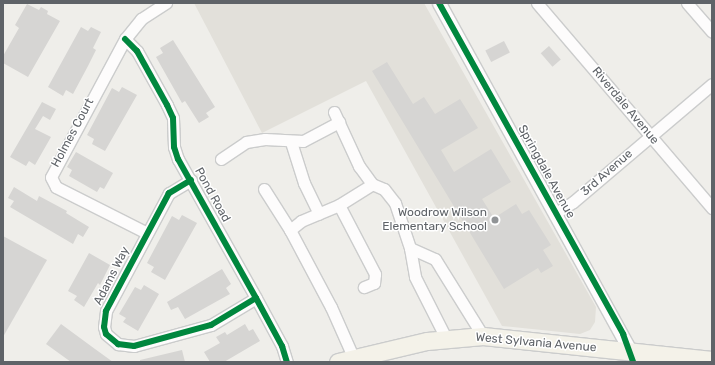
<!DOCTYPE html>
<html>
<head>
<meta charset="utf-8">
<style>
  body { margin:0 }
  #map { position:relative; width:715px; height:365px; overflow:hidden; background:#efeeea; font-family:Rubik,sans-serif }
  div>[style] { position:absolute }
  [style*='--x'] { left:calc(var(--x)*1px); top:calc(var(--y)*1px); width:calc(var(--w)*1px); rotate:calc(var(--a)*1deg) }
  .education>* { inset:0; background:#e2e0da }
  .building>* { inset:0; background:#d6d5d3; transform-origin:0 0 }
  .roads { filter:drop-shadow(1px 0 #cbcccc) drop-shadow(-1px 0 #cbcccc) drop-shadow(0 1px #cbcccc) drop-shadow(0 -1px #cbcccc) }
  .minor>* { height:11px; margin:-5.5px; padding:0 5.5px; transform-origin:5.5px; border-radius:5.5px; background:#fdfcfc }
  .tertiary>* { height:13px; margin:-6.5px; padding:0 6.5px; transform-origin:6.5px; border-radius:6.5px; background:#fdfcfc }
  .primary>* { height:17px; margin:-8.5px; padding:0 8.5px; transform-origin:8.5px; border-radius:8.5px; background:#f4f2e9 }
  .cycleway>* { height:6px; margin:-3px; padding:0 3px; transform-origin:3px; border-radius:3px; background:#00873e }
  .dots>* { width:11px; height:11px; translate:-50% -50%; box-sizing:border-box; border:2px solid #fff; border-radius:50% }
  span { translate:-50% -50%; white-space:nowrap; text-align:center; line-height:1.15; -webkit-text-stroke:3px #fff; paint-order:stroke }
  .street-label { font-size:12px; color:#5f6368 }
  .poi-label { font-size:12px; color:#5f6368 }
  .right { translate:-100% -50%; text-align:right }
  .frame { position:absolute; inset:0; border:4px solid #5f6368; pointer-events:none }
</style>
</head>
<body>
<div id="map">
  <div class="education">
    <i style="clip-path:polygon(194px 3px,424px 3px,596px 307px,595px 322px,590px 330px,580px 334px,502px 326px,366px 81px,262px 133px)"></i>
  </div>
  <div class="building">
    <i style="clip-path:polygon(27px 4px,39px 10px,41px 7px,48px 11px,47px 14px,60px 21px,28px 77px,3px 63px,3px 56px,19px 28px,15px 25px)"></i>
    <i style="clip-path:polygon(81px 27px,88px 31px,91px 27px,101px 32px,93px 48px,96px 50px,88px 66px,73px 94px,66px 90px,63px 96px,48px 87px)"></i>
    <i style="clip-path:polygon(173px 40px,215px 107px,206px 113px,209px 117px,199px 123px,185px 101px,182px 103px,156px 57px,163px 53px,160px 48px)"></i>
    <i style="left:504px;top:41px;width:13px;height:21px;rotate:63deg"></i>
    <i style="left:549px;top:46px;width:18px;height:11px;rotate:49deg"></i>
    <i style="clip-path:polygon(387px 62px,413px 104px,424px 97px,435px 114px,460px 99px,478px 128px,441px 150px,454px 172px,491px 149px,511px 182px,482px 199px,494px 218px,516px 204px,522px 214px,529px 210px,551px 245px,543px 250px,553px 266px,541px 273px,538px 268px,504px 289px,372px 71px)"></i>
    <i style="clip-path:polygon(122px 87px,137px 95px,105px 151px,92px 144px,94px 139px,87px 135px,112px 88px,119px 92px)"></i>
    <i style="clip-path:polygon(42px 102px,56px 109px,50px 120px,43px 116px,35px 129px,51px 137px,35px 165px,29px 161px,26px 166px,10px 157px)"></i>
    <i style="clip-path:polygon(76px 152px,113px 173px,104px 189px,100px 187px,97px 192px,69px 176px,72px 170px,67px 167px)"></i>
    <i style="clip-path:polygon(14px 187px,37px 201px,39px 196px,67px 211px,66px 213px,89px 227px,83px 237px,78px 234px,73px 244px,10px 207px,14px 201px,8px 198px)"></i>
    <i style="clip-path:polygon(182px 215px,197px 223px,165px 280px,151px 272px,154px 267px,147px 263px,172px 216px,179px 220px)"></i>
    <i style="clip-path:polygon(3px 236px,47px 260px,3px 337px)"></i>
    <i style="clip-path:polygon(89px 253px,110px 265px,100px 285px,98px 283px,84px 307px,74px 300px,77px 296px,68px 291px)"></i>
    <i style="clip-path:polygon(222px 269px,231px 284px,226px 288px,230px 294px,185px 319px,178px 307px,171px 310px,167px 302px)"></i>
    <i style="clip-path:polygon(144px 285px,159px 294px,138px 331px,123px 322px,126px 318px,119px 314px,135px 287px,141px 290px)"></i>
    <i style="clip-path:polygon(61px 324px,95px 349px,113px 362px,71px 362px,46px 344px)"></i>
    <i style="clip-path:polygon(245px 324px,249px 331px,253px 329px,260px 341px,224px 362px,210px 362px,204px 352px,220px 343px,216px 337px,225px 332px,227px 335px)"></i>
    <i style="clip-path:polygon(182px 350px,185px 362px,140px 362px,140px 360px)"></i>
  </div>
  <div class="roads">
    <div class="minor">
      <i style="--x:537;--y:3;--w:270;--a:49.5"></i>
      <i style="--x:687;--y:3;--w:38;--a:49"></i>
      <i style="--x:125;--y:39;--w:17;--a:45"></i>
      <i style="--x:137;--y:51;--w:62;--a:60.9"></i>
      <i style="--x:167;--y:105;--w:14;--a:65"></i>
      <i style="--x:173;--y:118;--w:29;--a:88"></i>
      <i style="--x:174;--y:147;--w:13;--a:72"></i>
      <i style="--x:178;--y:159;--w:159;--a:60.7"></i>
      <i style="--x:256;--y:298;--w:55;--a:61.6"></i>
      <i style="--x:282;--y:346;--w:17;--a:73"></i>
      <i style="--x:334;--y:112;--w:60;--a:65.2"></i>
      <i style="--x:359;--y:166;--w:22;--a:54"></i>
      <i style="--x:291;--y:142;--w:43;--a:72.4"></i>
      <i style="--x:304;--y:183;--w:34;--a:64"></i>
      <i style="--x:221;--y:159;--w:30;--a:-34"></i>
      <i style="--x:246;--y:142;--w:19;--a:-9"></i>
      <i style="--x:265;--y:139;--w:38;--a:3"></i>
      <i style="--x:303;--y:141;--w:41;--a:-27.8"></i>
      <i style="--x:191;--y:180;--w:26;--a:149"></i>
      <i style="--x:169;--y:193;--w:134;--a:118.1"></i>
      <i style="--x:106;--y:311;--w:16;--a:97"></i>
      <i style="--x:104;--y:327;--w:7;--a:74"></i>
      <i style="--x:106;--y:334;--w:16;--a:40"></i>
      <i style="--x:118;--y:344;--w:16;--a:7"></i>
      <i style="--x:134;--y:346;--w:80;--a:-15.3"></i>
      <i style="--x:211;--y:325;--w:52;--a:-31"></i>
      <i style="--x:264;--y:189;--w:49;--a:57.6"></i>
      <i style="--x:290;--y:230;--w:87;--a:62"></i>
      <i style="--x:331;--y:307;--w:57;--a:66.1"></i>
      <i style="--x:339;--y:205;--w:78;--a:62.4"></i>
      <i style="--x:375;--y:274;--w:9;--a:96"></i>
      <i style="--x:374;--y:283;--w:11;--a:158"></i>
      <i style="--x:556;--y:213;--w:20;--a:-33"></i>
      <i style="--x:573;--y:202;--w:182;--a:-40.3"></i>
      <i style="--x:290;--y:230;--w:14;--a:-39"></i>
      <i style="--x:301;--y:221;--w:41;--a:-22.8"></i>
      <i style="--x:339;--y:205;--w:39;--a:-32"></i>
      <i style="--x:372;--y:184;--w:13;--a:23"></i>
      <i style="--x:384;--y:189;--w:18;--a:52"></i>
      <i style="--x:395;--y:203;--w:47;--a:71.6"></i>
      <i style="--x:410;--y:248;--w:29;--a:80"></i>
      <i style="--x:415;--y:277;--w:68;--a:63.1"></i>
      <i style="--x:147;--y:233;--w:102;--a:-153.2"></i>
      <i style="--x:56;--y:187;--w:11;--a:-117"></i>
      <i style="--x:51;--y:177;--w:157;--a:-61.8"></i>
      <i style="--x:125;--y:39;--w:26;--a:-51"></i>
      <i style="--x:141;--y:19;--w:30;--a:-33"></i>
      <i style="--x:410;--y:248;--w:27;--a:24"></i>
      <i style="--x:435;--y:259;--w:91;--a:58.1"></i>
    </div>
    <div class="tertiary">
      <i style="--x:439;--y:3;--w:398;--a:61.2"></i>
    </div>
    <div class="primary">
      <i style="--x:338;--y:362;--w:91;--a:-13.3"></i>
      <i style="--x:427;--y:341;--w:56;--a:-5.1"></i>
      <i style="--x:483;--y:336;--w:230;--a:6"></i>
    </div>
  </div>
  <div class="cycleway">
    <i style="--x:439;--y:3;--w:379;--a:60.9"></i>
    <i style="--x:623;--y:334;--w:30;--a:70"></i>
    <i style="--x:125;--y:39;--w:17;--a:45"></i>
    <i style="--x:137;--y:51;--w:62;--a:60.9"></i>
    <i style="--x:167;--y:105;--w:14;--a:65"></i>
    <i style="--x:173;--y:118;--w:29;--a:88"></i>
    <i style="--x:174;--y:147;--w:13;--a:72"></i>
    <i style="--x:178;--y:159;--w:159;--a:60.7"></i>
    <i style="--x:256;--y:298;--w:55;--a:61.6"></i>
    <i style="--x:282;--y:346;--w:17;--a:73"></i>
    <i style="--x:191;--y:180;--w:26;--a:149"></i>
    <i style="--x:169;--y:193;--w:134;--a:118.1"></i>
    <i style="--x:106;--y:311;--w:16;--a:97"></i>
    <i style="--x:104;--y:327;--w:7;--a:74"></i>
    <i style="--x:106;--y:334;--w:16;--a:40"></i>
    <i style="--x:118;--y:344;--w:16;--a:7"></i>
    <i style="--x:134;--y:346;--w:80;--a:-15.3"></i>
    <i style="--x:211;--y:325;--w:52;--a:-31"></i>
  </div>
  <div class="dots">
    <i style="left:495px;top:220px;background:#919496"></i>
  </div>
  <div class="street-label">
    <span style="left:625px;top:106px;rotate:50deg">Riverdale Avenue</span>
    <span style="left:73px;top:133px;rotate:-62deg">Holmes Court</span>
    <span style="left:546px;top:172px;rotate:61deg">Springdale Avenue</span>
    <span style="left:607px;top:173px;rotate:-41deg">3rd Avenue</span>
    <span style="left:212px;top:195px;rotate:61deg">Pond Road</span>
    <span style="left:112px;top:276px;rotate:-63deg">Adams Way</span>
    <span style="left:536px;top:343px;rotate:5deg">West Sylvania Avenue</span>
  </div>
  <div class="poi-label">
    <span class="right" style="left:487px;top:220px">Woodrow Wilson<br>Elementary School</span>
  </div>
  <div class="frame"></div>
</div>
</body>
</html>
